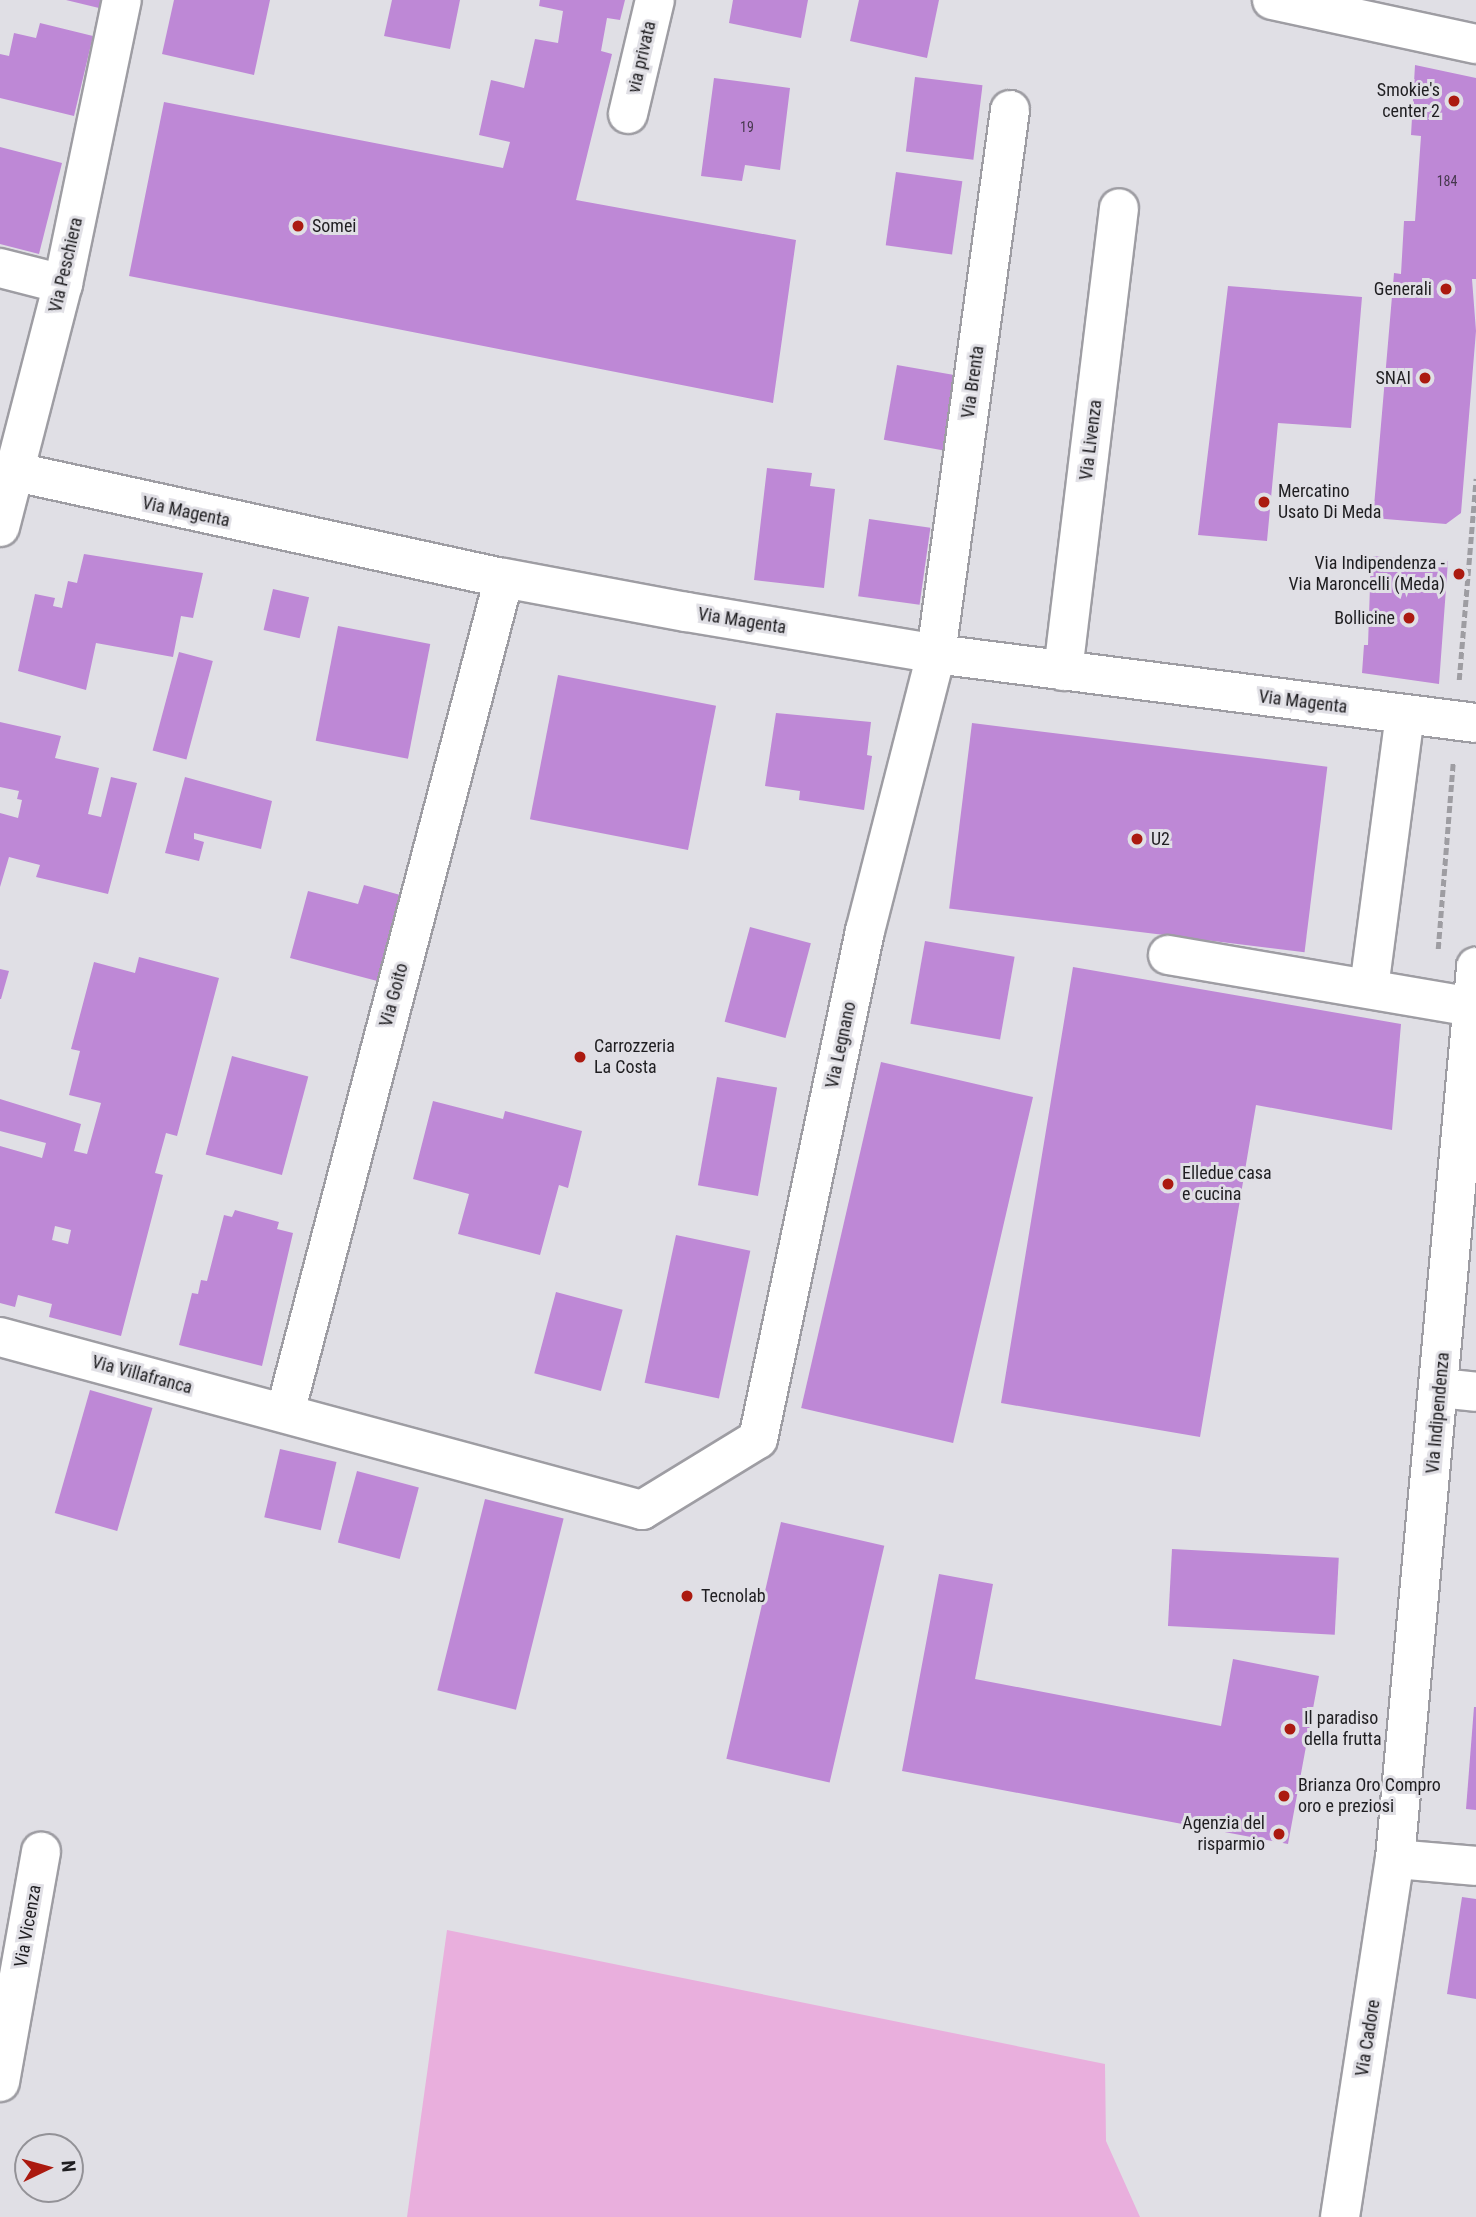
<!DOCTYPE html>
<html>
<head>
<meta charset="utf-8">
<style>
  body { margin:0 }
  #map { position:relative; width:1476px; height:2217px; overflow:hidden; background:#e0dfe5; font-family:"Roboto Condensed",sans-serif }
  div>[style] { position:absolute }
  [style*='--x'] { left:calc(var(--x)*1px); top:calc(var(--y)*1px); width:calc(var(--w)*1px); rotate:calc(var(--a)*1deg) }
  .green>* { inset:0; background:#e9afdd }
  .building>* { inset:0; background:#be88d6; transform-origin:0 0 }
  .path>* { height:4.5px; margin-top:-2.25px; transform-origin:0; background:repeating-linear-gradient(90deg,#9e9da2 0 7px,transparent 0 10.5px) }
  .roads { filter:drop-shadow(2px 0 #9e9da3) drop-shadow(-2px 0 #9e9da3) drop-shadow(0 2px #9e9da3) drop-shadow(0 -2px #9e9da3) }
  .minor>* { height:38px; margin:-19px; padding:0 19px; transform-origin:19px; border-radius:19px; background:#fff }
  .dots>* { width:19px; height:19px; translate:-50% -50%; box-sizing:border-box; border:4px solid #e0dfe5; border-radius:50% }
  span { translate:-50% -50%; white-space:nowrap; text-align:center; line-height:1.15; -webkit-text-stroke:6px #e0dfe5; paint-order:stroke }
  .number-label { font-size:14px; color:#47384e }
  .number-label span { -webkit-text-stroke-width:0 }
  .street-label { font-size:18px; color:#1f1e21 }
  .poi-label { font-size:18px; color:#1f1e21 }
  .right { translate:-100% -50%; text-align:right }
  .left { translate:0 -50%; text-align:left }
  .north { position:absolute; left:14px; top:2133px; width:70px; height:70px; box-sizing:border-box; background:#e0dfe5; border:2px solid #939297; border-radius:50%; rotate:85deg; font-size:19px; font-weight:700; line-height:28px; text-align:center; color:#1f1e21 }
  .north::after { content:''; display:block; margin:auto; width:24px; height:32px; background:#ab1a10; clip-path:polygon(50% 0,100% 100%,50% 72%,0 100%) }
</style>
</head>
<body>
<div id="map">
  <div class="green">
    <i style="clip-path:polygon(447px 1930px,1105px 2064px,1106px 2141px,1140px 2217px,407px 2217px)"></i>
  </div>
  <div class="building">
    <i style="clip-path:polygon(66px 0,101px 0,99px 8px)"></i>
    <i style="clip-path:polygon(174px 0,270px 0,254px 75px,162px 54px)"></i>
    <i style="clip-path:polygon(392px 0,460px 0,450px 49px,384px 36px)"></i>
    <i style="clip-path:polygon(540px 0,625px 0,620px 20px,607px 18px,601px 51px,612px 54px,576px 200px,796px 240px,773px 403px,129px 276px,164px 102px,503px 168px,510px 142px,479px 135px,491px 80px,524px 88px,535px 39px,558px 43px,563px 11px,539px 6px)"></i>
    <i style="clip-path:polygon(733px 0,808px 0,801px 38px,729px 23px)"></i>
    <i style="clip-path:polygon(859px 0,939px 0,927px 58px,850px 41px)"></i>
    <i style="clip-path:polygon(40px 23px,93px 36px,74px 116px,0 98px,0 54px,9px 56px,14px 33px,36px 38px)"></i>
    <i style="clip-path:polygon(1415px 65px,1476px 78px,1476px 279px,1472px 279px,1476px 331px,1461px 513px,1446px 524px,1373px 518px,1394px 273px,1401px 274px,1404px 221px,1415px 221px,1421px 136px,1411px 135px)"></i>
    <i style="left:915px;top:77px;width:68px;height:75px;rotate:7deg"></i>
    <i style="clip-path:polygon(714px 78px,790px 88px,780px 170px,745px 165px,742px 181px,701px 176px)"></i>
    <i style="clip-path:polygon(0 147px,62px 163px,39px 254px,0 244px)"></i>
    <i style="left:896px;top:172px;width:67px;height:74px;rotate:8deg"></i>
    <i style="clip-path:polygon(1228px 286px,1362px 297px,1351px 428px,1278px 423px,1267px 541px,1198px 535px)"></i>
    <i style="left:897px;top:365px;width:61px;height:76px;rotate:10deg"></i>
    <i style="clip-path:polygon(767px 468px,812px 473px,810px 486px,835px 489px,824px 588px,754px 580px)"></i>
    <i style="left:869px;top:519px;width:62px;height:78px;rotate:8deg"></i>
    <i style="clip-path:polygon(84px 554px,203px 573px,193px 618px,181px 616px,173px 657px,96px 643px,86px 690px,18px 671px,35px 594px,55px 598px,53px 606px,62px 608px,68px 581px,77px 583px)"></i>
    <i style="clip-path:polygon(1371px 556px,1448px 561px,1439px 684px,1362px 673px,1364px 645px,1368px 645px)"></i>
    <i style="left:273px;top:589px;width:37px;height:42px;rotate:13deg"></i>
    <i style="left:338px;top:626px;width:94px;height:117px;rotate:11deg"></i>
    <i style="left:179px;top:652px;width:35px;height:102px;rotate:15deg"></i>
    <i style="left:558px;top:675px;width:161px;height:147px;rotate:11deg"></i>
    <i style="clip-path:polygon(776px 713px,871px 722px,867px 755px,872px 756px,864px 810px,799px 800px,800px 791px,765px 786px)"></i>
    <i style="clip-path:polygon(0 722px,61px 736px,55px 758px,99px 768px,88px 814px,101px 817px,111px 777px,137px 783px,108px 894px,36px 877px,40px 865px,9px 857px,0 887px,0 813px,18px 818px,22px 800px,17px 799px,19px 791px,0 787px)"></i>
    <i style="left:972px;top:723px;width:358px;height:187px;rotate:7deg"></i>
    <i style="clip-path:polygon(185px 777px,272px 801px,261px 849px,194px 833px,194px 839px,204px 842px,199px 861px,165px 853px)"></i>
    <i style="clip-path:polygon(364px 885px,404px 896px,381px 982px,290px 958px,308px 891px,358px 904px)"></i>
    <i style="left:750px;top:927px;width:63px;height:98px;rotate:15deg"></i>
    <i style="left:925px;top:941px;width:91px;height:84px;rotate:10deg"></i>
    <i style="clip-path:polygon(evenodd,139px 957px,219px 978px,177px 1136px,166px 1133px,155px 1173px,163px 1175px,121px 1336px,49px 1317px,52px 1304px,18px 1295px,15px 1307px,0 1303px,0 1146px,42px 1158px,46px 1143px,0 1131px,0 1099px,81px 1124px,74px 1151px,87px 1154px,101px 1103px,69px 1095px,80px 1051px,71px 1049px,94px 962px,135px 973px,139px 957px,55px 1226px,71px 1230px,68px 1244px,52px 1240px,55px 1226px)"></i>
    <i style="clip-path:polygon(1073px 967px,1401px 1024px,1392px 1130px,1256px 1105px,1200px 1437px,1001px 1403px)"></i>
    <i style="clip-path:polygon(0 969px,9px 971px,1px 999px,0 999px)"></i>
    <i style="left:232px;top:1056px;width:79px;height:102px;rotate:15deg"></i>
    <i style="left:881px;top:1062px;width:156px;height:355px;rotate:13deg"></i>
    <i style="left:717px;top:1077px;width:61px;height:110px;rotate:10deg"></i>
    <i style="clip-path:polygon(433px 1101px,503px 1119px,505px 1111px,582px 1131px,568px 1188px,559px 1185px,540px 1255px,458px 1234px,469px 1194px,413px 1179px)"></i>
    <i style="clip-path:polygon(235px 1210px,279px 1222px,277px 1229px,293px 1233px,262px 1366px,179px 1345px,192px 1293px,198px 1294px,201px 1280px,207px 1281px,224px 1215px,232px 1217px)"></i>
    <i style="left:676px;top:1235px;width:76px;height:151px;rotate:12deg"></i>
    <i style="left:556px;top:1292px;width:69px;height:84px;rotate:15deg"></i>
    <i style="left:90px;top:1390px;width:65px;height:128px;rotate:16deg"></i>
    <i style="left:280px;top:1449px;width:58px;height:70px;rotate:13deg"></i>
    <i style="left:357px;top:1471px;width:64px;height:74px;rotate:15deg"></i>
    <i style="left:485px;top:1499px;width:81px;height:197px;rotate:14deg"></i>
    <i style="left:781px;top:1522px;width:106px;height:243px;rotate:13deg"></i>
    <i style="left:1172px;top:1549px;width:167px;height:77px;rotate:3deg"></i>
    <i style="clip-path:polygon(939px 1574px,993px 1584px,975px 1679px,1221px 1726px,1233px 1659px,1319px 1676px,1288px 1844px,902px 1771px)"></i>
    <i style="clip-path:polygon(1474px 1707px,1476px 1707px,1476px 1810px,1466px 1809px)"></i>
    <i style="clip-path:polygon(1462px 1897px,1476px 1899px,1476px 1999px,1447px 1994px)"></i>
  </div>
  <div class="path">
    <i style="--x:1459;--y:680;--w:202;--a:-85.2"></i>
    <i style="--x:1438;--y:949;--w:188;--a:-85.4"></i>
  </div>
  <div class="roads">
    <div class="minor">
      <i style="--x:1272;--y:0;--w:209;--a:12.2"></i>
      <i style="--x:628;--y:114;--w:117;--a:-76.7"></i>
      <i style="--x:0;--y:268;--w:65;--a:14.3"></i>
      <i style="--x:16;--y:472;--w:499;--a:12.3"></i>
      <i style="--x:504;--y:578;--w:185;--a:10.6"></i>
      <i style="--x:686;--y:612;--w:254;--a:9.5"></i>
      <i style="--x:936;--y:654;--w:544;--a:7.28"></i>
      <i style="--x:0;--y:527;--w:251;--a:-75.5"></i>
      <i style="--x:63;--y:284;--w:290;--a:-78.3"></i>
      <i style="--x:1063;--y:671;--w:466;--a:-83.1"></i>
      <i style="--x:1168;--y:955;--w:309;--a:9.7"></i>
      <i style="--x:1369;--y:988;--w:275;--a:-82.5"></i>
      <i style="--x:0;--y:1337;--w:665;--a:15.08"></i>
      <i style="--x:642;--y:1510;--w:136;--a:-31.5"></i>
      <i style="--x:758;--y:1439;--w:519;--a:-78.11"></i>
      <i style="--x:865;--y:931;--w:286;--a:-75.6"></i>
      <i style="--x:936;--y:654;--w:549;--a:-82.25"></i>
      <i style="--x:1440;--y:1388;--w:36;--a:6"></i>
      <i style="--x:285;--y:1413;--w:863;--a:-75.3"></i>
      <i style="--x:1395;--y:1859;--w:81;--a:4.9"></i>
      <i style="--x:0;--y:2082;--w:234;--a:-79.9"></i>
      <i style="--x:1340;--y:2217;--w:362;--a:-81.3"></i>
      <i style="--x:1395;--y:1859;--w:896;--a:-84.81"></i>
    </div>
  </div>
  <div class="dots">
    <i style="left:1454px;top:101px;background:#ab1a10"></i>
    <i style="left:298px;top:226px;background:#ab1a10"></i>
    <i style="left:1446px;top:289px;background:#ab1a10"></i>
    <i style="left:1425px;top:378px;background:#ab1a10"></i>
    <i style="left:1264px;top:502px;background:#ab1a10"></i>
    <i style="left:1459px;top:574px;background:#ab1a10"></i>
    <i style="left:1409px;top:618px;background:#ab1a10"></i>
    <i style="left:1137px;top:839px;background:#ab1a10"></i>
    <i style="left:580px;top:1057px;background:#ab1a10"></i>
    <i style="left:1168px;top:1184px;background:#ab1a10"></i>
    <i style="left:687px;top:1596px;background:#ab1a10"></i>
    <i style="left:1290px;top:1729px;background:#ab1a10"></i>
    <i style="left:1284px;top:1796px;background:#ab1a10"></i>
    <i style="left:1279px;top:1834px;background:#ab1a10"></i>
  </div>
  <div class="number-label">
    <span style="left:747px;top:127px">19</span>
    <span style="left:1447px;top:181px">184</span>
  </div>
  <div class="street-label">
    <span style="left:642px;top:57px;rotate:-77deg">via privata</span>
    <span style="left:66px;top:265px;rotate:-77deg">Via Peschiera</span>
    <span style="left:973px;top:382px;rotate:-82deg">Via Brenta</span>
    <span style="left:1091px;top:440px;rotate:-83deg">Via Livenza</span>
    <span style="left:186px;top:512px;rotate:12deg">Via Magenta</span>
    <span style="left:742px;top:621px;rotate:9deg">Via Magenta</span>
    <span style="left:1303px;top:702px;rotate:7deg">Via Magenta</span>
    <span style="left:394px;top:995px;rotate:-75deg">Via Goito</span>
    <span style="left:841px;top:1045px;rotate:-78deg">Via Legnano</span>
    <span style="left:142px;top:1375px;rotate:15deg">Via Villafranca</span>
    <span style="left:1438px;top:1413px;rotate:-85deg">Via Indipendenza</span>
    <span style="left:28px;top:1926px;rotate:-80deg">Via Vicenza</span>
    <span style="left:1368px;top:2038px;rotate:-81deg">Via Cadore</span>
  </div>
  <div class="poi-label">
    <span class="right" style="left:1440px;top:101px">Smokie's<br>center 2</span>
    <span class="left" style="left:312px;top:226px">Somei</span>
    <span class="right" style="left:1432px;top:289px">Generali</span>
    <span class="right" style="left:1411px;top:378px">SNAI</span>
    <span class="left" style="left:1278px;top:502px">Mercatino<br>Usato Di Meda</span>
    <span class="right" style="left:1445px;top:574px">Via Indipendenza -<br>Via Maroncelli (Meda)</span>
    <span class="right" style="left:1395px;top:618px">Bollicine</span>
    <span class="left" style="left:1151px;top:839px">U2</span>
    <span class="left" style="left:594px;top:1057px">Carrozzeria<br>La Costa</span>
    <span class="left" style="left:1182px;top:1184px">Elledue casa<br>e cucina</span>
    <span class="left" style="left:701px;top:1596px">Tecnolab</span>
    <span class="left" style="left:1304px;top:1729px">Il paradiso<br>della frutta</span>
    <span class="left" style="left:1298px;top:1796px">Brianza Oro Compro<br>oro e preziosi</span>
    <span class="right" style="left:1265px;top:1834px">Agenzia del<br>risparmio</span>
  </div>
  <div class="north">N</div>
</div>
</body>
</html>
